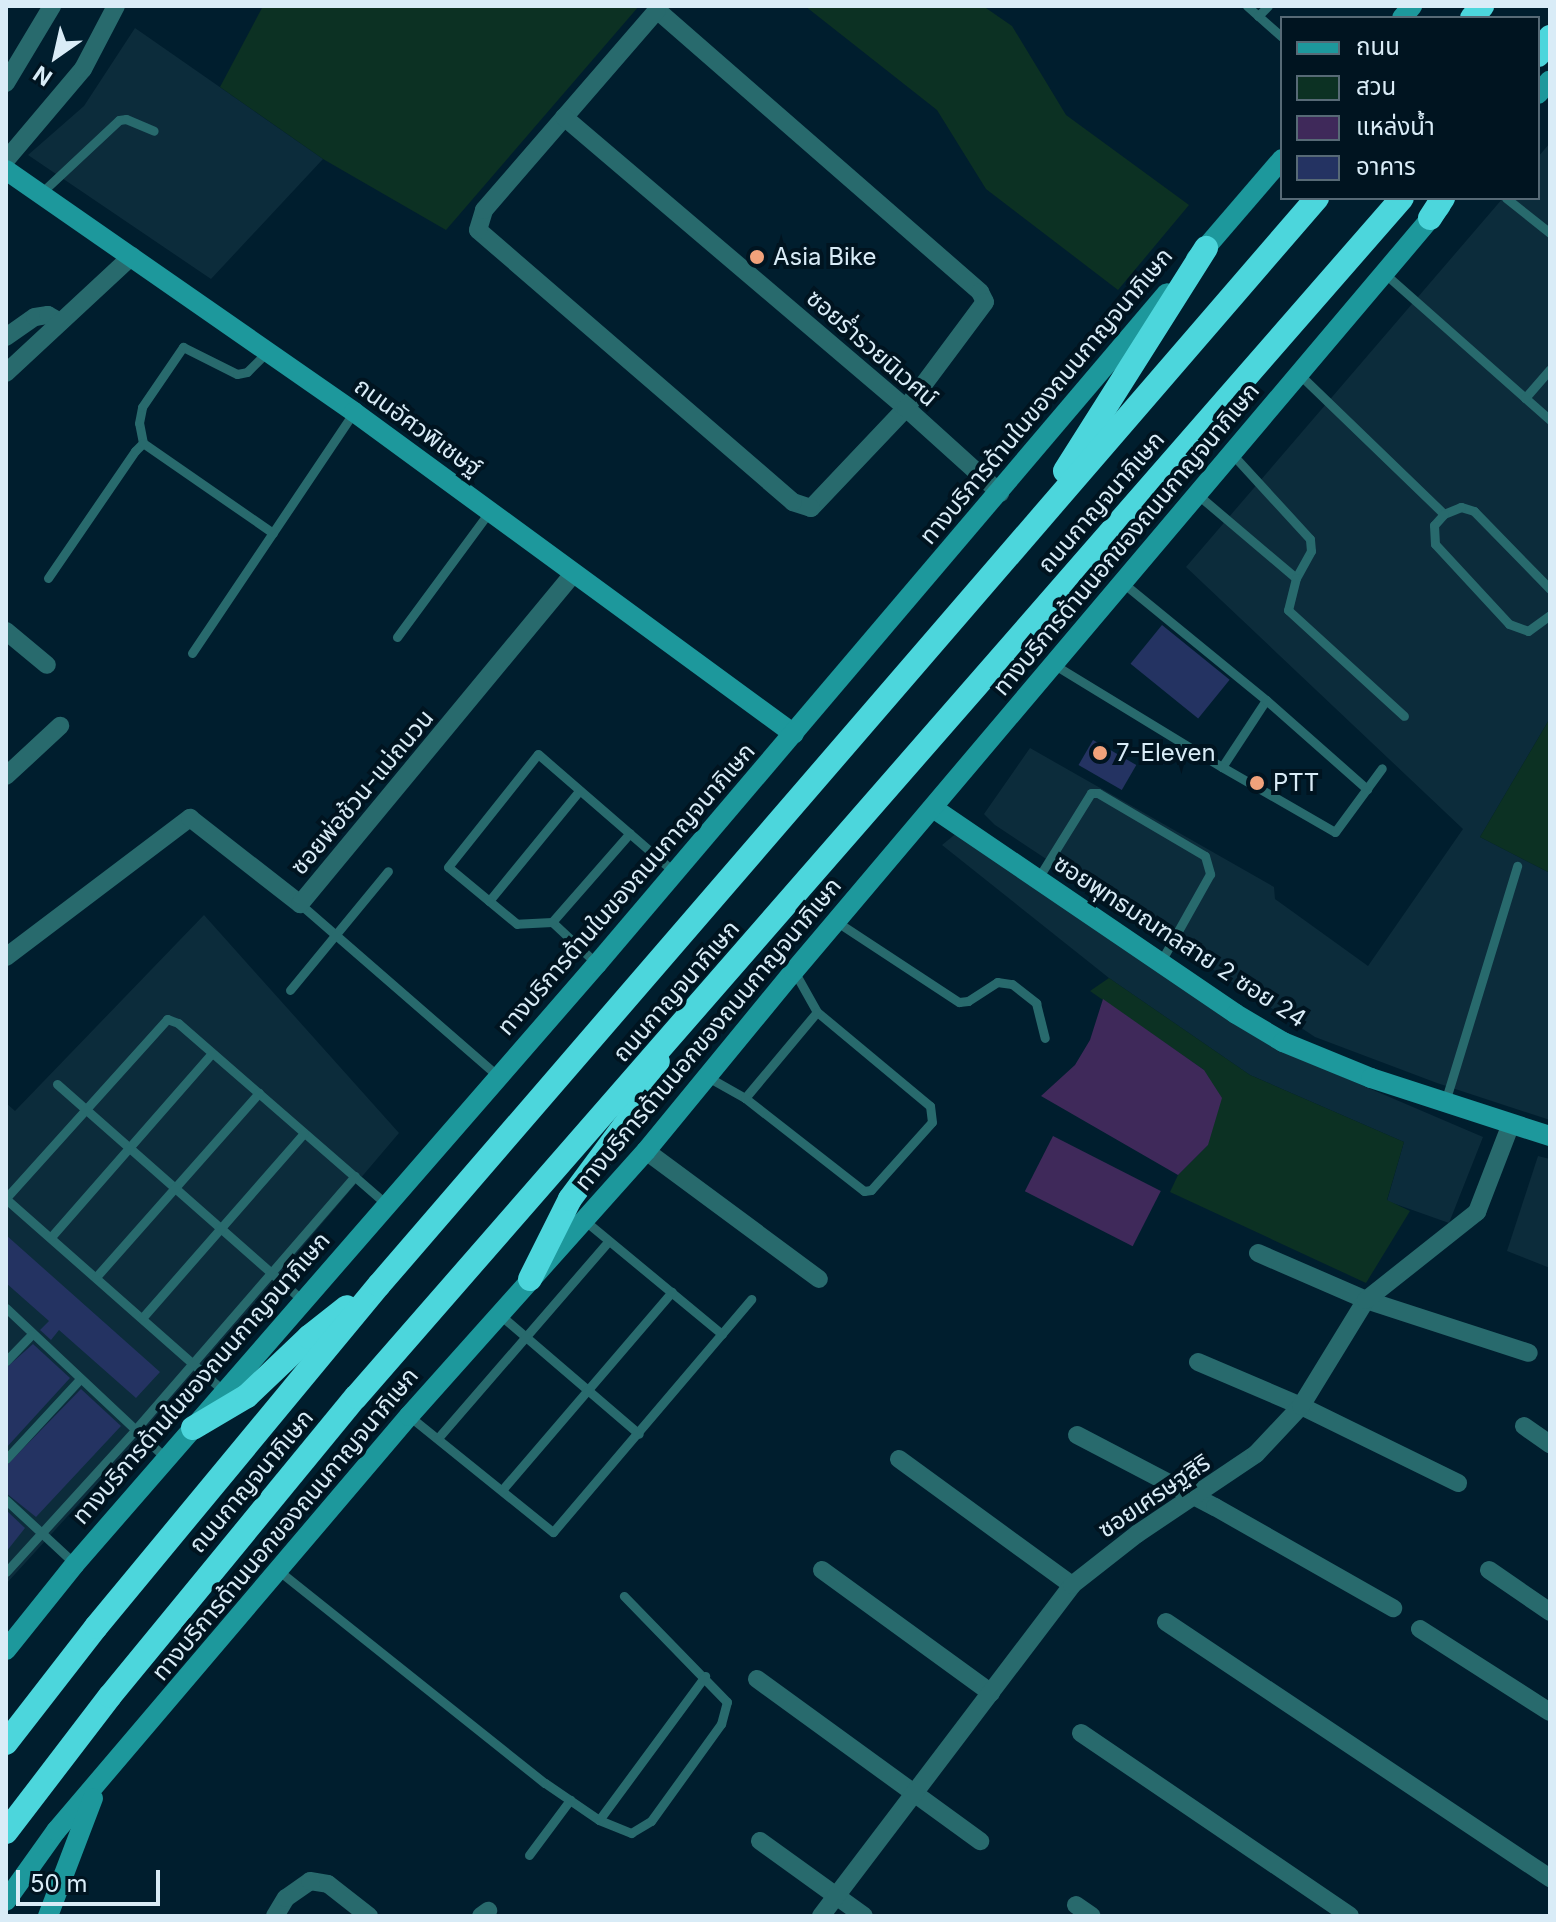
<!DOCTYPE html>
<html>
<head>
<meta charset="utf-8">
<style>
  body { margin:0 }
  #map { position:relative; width:1556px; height:1922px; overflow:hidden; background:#001e2e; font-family:Inter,"Noto Sans Thai",sans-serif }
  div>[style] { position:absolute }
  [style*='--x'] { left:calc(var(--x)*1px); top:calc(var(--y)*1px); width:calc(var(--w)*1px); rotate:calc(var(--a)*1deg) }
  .built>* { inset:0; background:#0c2c3b }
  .green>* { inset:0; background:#0c3123 }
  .water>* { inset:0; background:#3f295a; transform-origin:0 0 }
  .building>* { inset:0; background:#243362; transform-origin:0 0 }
  .lane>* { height:9px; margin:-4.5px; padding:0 4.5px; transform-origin:4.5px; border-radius:4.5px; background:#286a6d }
  .street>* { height:18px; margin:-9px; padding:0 9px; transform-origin:9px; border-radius:9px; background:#286a6d }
  .secondary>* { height:20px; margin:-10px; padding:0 10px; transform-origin:10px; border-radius:10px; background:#1d989c }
  .highway>* { height:24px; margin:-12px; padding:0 12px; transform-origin:12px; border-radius:12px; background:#4cd6dc }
  .dots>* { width:22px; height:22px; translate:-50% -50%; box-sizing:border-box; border:4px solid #001420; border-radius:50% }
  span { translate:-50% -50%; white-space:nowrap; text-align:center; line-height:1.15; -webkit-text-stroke:8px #001420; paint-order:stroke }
  .poi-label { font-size:24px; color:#d9ecf7 }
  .left { translate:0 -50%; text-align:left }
  .street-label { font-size:24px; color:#d9ecf7 }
  .frame { position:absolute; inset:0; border:8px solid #d9ecf7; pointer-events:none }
  .legend { position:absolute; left:1280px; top:16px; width:260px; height:184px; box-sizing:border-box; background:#001420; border:2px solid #576a76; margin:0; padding:10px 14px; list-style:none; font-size:24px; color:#d9ecf7 }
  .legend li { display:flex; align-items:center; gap:16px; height:40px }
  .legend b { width:40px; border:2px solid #576a76 }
  .north { position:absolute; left:16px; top:16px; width:80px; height:80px; -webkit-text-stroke:6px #001420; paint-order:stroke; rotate:214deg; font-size:22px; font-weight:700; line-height:32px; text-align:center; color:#d9ecf7 }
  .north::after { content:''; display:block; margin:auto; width:28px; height:36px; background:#d9ecf7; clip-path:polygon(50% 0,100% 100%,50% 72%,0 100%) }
  .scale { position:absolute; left:16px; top:1870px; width:144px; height:36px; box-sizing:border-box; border:4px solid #d9ecf7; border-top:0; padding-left:10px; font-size:24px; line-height:28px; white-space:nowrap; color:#d9ecf7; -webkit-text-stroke:6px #001420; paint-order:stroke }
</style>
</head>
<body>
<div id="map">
  <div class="built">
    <i style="clip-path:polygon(135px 28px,323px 159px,211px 279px,28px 155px,84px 106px)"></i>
    <i style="clip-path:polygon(1550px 143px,1550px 718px,1480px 837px,1550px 873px,1550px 1120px,1437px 1083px,1315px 1037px,995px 825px,984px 814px,1030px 748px,1274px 887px,1275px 899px,1368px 966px,1463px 829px,1186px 567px,1503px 198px,1538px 198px,1538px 157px)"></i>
    <i style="clip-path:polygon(958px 832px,1338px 1075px,1483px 1137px,1449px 1223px,1387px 1201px,1404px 1142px,1250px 1075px,1109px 978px,942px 845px)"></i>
    <i style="clip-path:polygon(204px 915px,399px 1133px,154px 1421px,6px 1584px,6px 1103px,15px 1111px)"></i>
    <i style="clip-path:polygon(1538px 1156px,1550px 1159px,1550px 1268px,1507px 1251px)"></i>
  </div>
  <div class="green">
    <i style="clip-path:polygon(263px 6px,639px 6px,446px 230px,323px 159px,220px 87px)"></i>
    <i style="clip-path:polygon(805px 6px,983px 6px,1012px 26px,1066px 115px,1189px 205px,1118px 290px,986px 189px,937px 110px)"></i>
    <i style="clip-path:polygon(1550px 718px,1550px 873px,1480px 837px)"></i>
    <i style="clip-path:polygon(1109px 978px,1250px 1075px,1404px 1142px,1387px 1200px,1410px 1211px,1366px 1283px,1170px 1192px,1178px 1175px,1208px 1145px,1204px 1070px,1090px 991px)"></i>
  </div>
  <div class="water">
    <i style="clip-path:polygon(1103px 999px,1204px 1070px,1222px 1098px,1208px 1145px,1178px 1175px,1041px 1096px,1075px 1065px,1090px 1040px)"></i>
    <i style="left:1053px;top:1136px;width:121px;height:62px;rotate:27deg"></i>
  </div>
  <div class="building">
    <i style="left:1162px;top:625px;width:87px;height:50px;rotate:39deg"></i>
    <i style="left:1093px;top:740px;width:50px;height:29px;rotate:30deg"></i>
    <i style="clip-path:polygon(6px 1235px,160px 1372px,136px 1398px,59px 1330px,51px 1340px,40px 1330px,49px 1321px,6px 1283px)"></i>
    <i style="clip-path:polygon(33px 1344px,70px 1378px,6px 1448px,6px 1368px)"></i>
    <i style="clip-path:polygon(81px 1389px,121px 1426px,36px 1517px,6px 1493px,6px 1466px)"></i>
    <i style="clip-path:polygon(6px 1510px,25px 1528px,6px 1552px)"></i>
  </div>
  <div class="lane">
    <i style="--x:1247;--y:6;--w:47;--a:41.5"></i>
    <i style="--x:1258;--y:16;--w:14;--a:-45"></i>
    <i style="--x:41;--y:193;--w:107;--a:-43.1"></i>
    <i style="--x:119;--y:120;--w:7;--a:-8"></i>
    <i style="--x:126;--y:119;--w:30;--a:23"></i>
    <i style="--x:1506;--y:198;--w:56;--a:38.5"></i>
    <i style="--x:1384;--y:273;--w:222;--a:41.5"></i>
    <i style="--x:1300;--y:375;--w:200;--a:44"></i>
    <i style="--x:1525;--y:398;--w:38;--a:-49"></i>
    <i style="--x:143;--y:443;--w:20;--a:-101"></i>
    <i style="--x:139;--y:423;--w:16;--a:-79"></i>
    <i style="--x:142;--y:407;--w:73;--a:-55.7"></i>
    <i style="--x:183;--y:347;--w:60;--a:26.6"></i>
    <i style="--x:237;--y:374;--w:10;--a:-11"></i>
    <i style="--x:247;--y:372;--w:30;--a:-45"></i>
    <i style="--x:1198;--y:495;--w:128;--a:40.3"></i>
    <i style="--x:1296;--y:578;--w:31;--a:-61"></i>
    <i style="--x:1311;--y:551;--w:12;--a:-95"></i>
    <i style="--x:1310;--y:539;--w:115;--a:-132.5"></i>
    <i style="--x:48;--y:578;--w:154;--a:-55.6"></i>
    <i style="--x:135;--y:451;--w:11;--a:-45"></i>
    <i style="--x:143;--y:443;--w:158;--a:34.7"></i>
    <i style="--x:1296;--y:578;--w:33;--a:104"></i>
    <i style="--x:1288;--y:610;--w:157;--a:42.4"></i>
    <i style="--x:1550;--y:589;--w:109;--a:-134.3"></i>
    <i style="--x:1474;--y:511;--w:14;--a:-163"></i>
    <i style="--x:1461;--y:507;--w:18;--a:158"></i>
    <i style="--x:1444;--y:514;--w:15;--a:132"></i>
    <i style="--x:1434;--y:525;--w:19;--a:87"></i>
    <i style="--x:1435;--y:544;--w:109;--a:47.2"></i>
    <i style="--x:1509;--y:624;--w:20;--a:20"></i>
    <i style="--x:1528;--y:631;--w:27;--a:-36"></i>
    <i style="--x:397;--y:637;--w:157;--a:-53.6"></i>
    <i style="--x:192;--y:653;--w:290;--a:-56.1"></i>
    <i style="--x:1053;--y:664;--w:198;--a:31.4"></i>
    <i style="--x:1222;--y:767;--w:80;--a:-56.7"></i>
    <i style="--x:1266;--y:700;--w:186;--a:-140.7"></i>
    <i style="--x:1266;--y:700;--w:135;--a:41.4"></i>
    <i style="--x:1222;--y:767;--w:130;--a:29.9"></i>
    <i style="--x:1335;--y:832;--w:79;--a:-53.7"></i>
    <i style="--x:1037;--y:880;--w:102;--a:-58.2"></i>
    <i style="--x:1091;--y:793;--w:7;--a:0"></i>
    <i style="--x:1098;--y:793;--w:124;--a:30.5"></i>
    <i style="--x:1205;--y:856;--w:19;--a:74"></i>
    <i style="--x:1210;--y:874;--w:102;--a:119.3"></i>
    <i style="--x:489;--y:901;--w:142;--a:-50.7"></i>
    <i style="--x:300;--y:904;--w:262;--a:41"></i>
    <i style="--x:552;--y:922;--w:118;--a:-48.8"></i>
    <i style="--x:837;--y:922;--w:146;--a:33.3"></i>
    <i style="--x:959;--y:1002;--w:9;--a:-6"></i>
    <i style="--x:968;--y:1001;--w:35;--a:-33"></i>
    <i style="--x:997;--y:982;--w:15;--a:8"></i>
    <i style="--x:1012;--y:984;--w:31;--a:38"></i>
    <i style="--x:1036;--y:1003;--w:36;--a:76"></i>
    <i style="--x:596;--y:963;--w:60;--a:-137"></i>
    <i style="--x:552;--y:922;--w:35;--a:177"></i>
    <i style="--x:517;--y:924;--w:89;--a:-140.4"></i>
    <i style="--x:448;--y:867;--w:144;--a:-51.5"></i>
    <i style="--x:538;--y:754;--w:180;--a:40.9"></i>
    <i style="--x:290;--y:990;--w:154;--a:-50.5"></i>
    <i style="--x:706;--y:1076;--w:45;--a:29.4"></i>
    <i style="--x:745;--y:1098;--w:151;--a:38"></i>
    <i style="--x:864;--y:1191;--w:7;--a:-8"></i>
    <i style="--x:871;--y:1190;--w:91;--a:-48.1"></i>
    <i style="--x:932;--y:1122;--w:16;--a:-97"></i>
    <i style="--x:930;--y:1106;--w:147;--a:-140.2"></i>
    <i style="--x:817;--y:1012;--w:47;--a:-119.3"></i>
    <i style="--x:57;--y:1084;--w:327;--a:41.4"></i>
    <i style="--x:745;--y:1098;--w:112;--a:-50.1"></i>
    <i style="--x:1445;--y:1102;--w:247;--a:-73"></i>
    <i style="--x:6;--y:1198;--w:241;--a:-48"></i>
    <i style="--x:167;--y:1019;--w:12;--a:20"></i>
    <i style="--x:178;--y:1023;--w:276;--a:41"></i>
    <i style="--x:6;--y:1199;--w:290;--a:41.4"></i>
    <i style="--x:584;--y:1220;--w:179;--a:39.6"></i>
    <i style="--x:51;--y:1237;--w:244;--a:-48.8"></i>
    <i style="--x:96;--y:1277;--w:246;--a:-48.5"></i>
    <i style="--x:6;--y:1308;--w:219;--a:43.2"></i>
    <i style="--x:499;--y:1314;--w:184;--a:40.6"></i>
    <i style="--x:143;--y:1317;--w:244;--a:-48.8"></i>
    <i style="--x:6;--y:1361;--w:37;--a:-46"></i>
    <i style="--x:409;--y:1416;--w:185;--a:38.9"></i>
    <i style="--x:553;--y:1532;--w:306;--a:-49.6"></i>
    <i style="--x:438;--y:1438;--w:259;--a:-49.1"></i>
    <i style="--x:6;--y:1459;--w:109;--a:-47.2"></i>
    <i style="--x:502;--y:1490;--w:261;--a:-49.4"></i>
    <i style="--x:6;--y:1500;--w:94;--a:42.8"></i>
    <i style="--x:279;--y:1571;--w:340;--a:38.6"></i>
    <i style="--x:545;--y:1783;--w:65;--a:34.4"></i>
    <i style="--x:599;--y:1820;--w:35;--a:22"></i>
    <i style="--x:631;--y:1833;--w:23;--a:-31"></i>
    <i style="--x:651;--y:1821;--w:120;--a:-54.2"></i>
    <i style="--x:721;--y:1724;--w:23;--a:-75"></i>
    <i style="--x:727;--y:1702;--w:148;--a:-134.2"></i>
    <i style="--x:6;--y:1572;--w:192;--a:-47.7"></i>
    <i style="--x:135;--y:1430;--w:336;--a:-49.1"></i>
    <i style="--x:599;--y:1820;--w:179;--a:-53.6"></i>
    <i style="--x:529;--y:1855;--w:69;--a:-53.3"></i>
  </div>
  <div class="street">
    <i style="--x:657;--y:10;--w:429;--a:41.1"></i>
    <i style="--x:980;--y:292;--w:11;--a:63"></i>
    <i style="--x:985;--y:302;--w:132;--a:126.7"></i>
    <i style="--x:906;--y:408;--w:138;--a:133.5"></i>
    <i style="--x:811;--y:508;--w:19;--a:-162"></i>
    <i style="--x:793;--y:502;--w:416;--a:-139.2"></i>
    <i style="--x:478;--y:230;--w:21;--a:-73"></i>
    <i style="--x:484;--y:210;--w:264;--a:-49.1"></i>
    <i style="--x:6;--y:83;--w:90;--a:-59.1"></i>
    <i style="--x:564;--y:117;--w:449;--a:40.4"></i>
    <i style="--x:906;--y:408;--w:127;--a:42.1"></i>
    <i style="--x:6;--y:160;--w:119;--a:-49.8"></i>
    <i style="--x:83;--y:69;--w:71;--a:-62.4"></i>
    <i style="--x:6;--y:337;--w:35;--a:-35"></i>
    <i style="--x:35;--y:317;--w:13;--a:-9"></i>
    <i style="--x:48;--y:315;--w:14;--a:30"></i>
    <i style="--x:6;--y:373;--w:172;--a:-42.9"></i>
    <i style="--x:6;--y:631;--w:53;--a:39.7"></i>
    <i style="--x:6;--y:776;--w:74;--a:-42.8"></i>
    <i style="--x:6;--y:957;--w:231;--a:-37.1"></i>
    <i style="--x:190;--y:818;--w:140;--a:38"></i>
    <i style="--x:300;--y:904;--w:430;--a:-50.4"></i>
    <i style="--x:646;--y:1151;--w:215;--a:36.5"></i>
    <i style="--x:1258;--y:1253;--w:118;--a:23.5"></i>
    <i style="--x:1366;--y:1300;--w:171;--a:18"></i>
    <i style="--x:1198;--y:1362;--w:112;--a:23.1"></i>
    <i style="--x:1301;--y:1406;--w:175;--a:26.1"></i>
    <i style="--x:1524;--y:1426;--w:32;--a:35"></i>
    <i style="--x:1077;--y:1435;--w:156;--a:27.6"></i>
    <i style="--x:1215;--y:1507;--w:205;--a:29.6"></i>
    <i style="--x:899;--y:1459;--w:214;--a:36.1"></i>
    <i style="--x:822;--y:1570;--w:209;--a:36"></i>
    <i style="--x:1489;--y:1570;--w:74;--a:34.5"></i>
    <i style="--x:1166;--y:1622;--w:462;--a:33.7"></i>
    <i style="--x:1420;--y:1629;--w:154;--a:32.6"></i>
    <i style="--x:757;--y:1679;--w:276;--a:36"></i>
    <i style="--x:1081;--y:1733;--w:325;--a:34.2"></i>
    <i style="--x:760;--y:1841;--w:128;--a:35.8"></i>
    <i style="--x:1076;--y:1905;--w:19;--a:35"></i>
    <i style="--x:275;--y:1916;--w:21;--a:-59"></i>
    <i style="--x:286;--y:1898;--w:29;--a:-35"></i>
    <i style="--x:310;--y:1881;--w:18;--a:9"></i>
    <i style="--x:328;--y:1884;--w:52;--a:38"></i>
    <i style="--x:481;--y:1916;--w:9;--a:-36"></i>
    <i style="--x:821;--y:1916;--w:415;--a:-52.8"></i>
    <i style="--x:1072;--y:1585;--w:83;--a:-38.1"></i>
    <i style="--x:1137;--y:1534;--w:143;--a:-33.9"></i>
    <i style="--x:1256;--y:1454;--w:66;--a:-46.8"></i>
    <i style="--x:1301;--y:1406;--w:124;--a:-58.5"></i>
    <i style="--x:1366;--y:1300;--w:142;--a:-38.4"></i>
    <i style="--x:1477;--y:1212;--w:94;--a:-68.9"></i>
  </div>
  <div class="secondary">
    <i style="--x:1402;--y:18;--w:16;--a:-50"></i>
    <i style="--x:1538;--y:94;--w:18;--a:-49"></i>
    <i style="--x:6;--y:170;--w:424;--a:34.8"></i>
    <i style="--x:354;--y:412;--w:545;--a:36.2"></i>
    <i style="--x:1196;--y:259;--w:132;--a:-49.3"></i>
    <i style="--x:933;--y:808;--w:366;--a:34.2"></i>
    <i style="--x:1236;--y:1014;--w:55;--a:30.8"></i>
    <i style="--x:1283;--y:1042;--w:95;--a:22.2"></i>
    <i style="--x:1371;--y:1078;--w:188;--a:18"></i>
    <i style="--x:6;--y:1650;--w:110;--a:-51.3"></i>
    <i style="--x:75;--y:1564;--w:795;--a:-48.98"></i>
    <i style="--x:597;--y:964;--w:880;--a:-49.65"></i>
    <i style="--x:6;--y:1901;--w:86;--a:-54.5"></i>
    <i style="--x:56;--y:1831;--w:545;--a:-49.62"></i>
    <i style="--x:409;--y:1416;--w:356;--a:-48.2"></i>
    <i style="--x:646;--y:1151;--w:233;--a:-50.6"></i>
    <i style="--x:794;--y:971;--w:1001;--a:-49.78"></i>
    <i style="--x:48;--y:1916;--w:126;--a:-69.1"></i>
  </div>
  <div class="highway">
    <i style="--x:1472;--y:18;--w:16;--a:-50"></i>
    <i style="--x:1538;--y:55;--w:22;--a:-56"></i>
    <i style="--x:1430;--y:218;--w:24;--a:-57"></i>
    <i style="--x:1065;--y:471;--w:264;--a:-57.7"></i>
    <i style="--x:530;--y:1279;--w:89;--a:-63.4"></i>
    <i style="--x:570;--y:1199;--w:124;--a:-53.5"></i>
    <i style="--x:644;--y:1099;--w:40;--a:-69.8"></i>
    <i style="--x:193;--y:1428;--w:63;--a:-30.7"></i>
    <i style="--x:247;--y:1396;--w:86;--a:-43.6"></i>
    <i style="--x:309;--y:1337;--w:48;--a:-38.3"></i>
    <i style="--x:6;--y:1743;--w:147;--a:-52.2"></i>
    <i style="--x:96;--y:1627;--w:444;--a:-50.4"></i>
    <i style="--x:379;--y:1285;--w:1436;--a:-49.21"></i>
    <i style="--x:6;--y:1832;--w:171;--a:-52.6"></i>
    <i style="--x:110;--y:1696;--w:387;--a:-50.6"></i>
    <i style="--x:356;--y:1397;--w:1591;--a:-48.9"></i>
  </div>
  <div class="dots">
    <i style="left:757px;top:257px;background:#f1a27b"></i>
    <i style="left:1100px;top:753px;background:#f1a27b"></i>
    <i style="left:1257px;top:783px;background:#f1a27b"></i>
  </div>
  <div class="poi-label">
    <span class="left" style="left:773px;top:257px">Asia Bike</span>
    <span class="left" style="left:1116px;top:753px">7-Eleven</span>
    <span class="left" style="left:1273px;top:783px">PTT</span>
  </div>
  <div class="street-label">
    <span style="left:872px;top:348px;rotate:41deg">ซอยร่ำรวยนิเวศน์</span>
    <span style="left:1046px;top:396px;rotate:-50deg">ทางบริการด้านในของถนนกาญจนาภิเษก</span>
    <span style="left:418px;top:427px;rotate:36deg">ถนนอัศวพิเชษฐ์</span>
    <span style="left:1101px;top:502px;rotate:-49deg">ถนนกาญจนาภิเษก</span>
    <span style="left:1126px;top:539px;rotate:-50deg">ทางบริการด้านนอกของถนนกาญจนาภิเษก</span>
    <span style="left:362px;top:792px;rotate:-50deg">ซอยพ่อช้วน-แม่ถนวน</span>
    <span style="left:626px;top:889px;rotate:-49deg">ทางบริการด้านในของถนนกาญจนาภิเษก</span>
    <span style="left:1180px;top:941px;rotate:33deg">ซอยพุทธมณฑลสาย 2 ซอย 24</span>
    <span style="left:676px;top:991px;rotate:-49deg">ถนนกาญจนาภิเษก</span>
    <span style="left:708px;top:1034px;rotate:-50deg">ทางบริการด้านนอกของถนนกาญจนาภิเษก</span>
    <span style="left:201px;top:1378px;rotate:-49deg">ทางบริการด้านในของถนนกาญจนาภิเษก</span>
    <span style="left:251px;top:1481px;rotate:-50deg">ถนนกาญจนาภิเษก</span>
    <span style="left:1154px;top:1496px;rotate:-34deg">ซอยเศรษฐสิริ</span>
    <span style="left:285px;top:1524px;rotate:-50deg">ทางบริการด้านนอกของถนนกาญจนาภิเษก</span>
  </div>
  <div class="frame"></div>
  <ul class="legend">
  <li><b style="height:10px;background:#1d989c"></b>ถนน</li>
  <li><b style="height:22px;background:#0c3123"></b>สวน</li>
  <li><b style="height:22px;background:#3f295a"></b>แหล่งน้ำ</li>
  <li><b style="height:22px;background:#243362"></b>อาคาร</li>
  </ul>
  <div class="north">N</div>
  <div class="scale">50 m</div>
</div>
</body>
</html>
